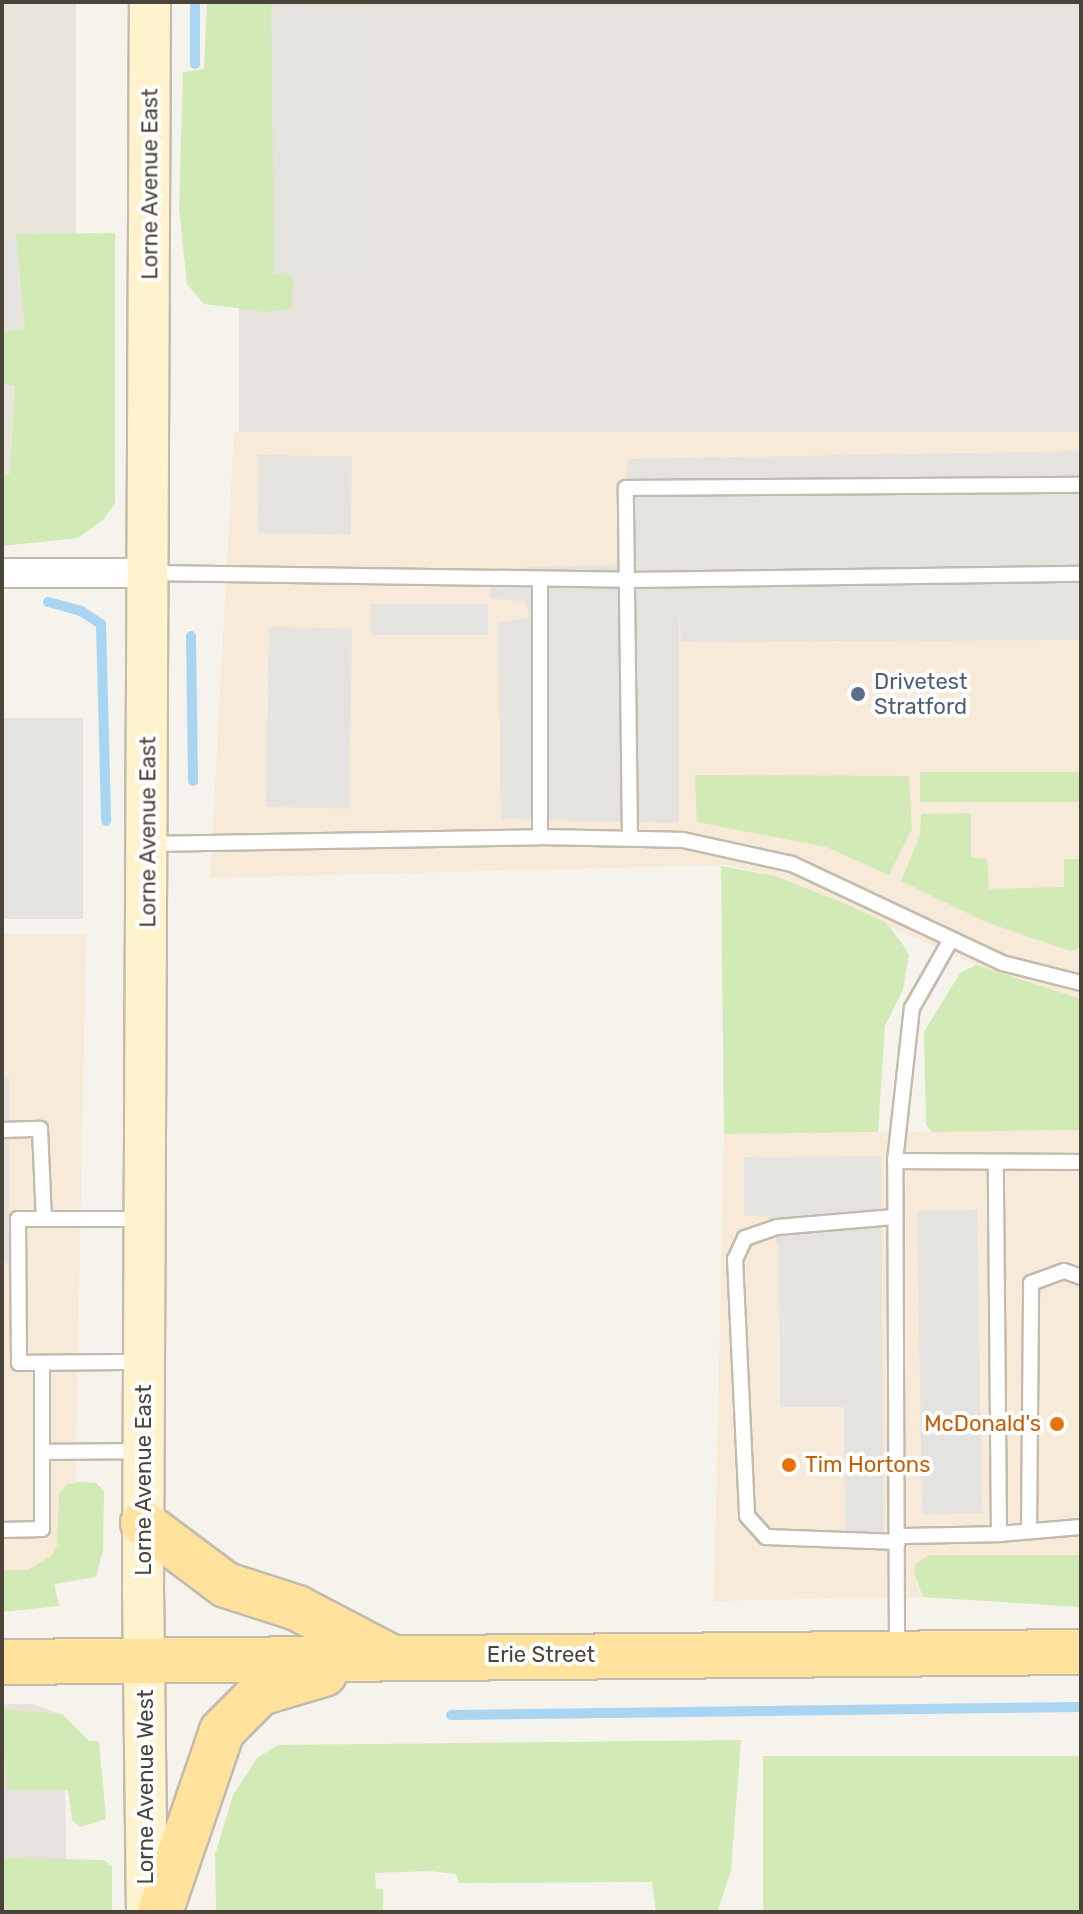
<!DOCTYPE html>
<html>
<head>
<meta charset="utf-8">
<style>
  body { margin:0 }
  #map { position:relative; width:1083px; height:1914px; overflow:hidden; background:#f6f3ec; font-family:Rubik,sans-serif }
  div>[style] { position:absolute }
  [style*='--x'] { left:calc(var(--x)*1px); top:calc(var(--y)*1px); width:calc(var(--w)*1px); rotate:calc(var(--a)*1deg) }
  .residential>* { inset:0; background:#eae5da; transform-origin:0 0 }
  .commercial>* { inset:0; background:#f7ead8 }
  .industrial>* { inset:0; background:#e6e2dd; transform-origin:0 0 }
  .green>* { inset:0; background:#d2eab5; transform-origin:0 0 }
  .parking>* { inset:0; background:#e5e3e0; transform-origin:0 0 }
  .stream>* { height:10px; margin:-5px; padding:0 5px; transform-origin:5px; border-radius:5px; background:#a9d4f2 }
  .roads { filter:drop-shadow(2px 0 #c2bbae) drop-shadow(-2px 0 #c2bbae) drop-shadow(0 2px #c2bbae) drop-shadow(0 -2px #c2bbae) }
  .service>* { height:14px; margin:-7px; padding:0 7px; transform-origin:7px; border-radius:7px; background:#fff }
  .minor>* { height:28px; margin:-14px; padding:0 14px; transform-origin:14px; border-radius:14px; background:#fff }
  .secondary>* { height:40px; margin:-20px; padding:0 20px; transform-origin:20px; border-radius:20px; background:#fff3cd }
  .primary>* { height:44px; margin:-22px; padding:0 22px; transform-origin:22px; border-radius:22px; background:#ffe39c }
  .dots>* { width:22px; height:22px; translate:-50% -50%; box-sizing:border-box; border:4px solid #fff; border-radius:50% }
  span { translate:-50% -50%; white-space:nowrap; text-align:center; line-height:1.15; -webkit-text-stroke:8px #fff; paint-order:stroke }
  .street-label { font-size:22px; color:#4b4439 }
  .service-label { font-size:22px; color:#4e5e75 }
  .left { translate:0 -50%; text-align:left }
  .food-label { font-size:22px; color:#c56008 }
  .right { translate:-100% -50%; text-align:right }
  .frame { position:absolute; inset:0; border:4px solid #4b4439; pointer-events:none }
</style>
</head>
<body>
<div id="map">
  <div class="residential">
    <i style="left:2px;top:2px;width:74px;height:510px"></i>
  </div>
  <div class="commercial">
    <i style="clip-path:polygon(1081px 422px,1081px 999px,976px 965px,775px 876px,728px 865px,210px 878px,234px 432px)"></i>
    <i style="clip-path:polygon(2px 934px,86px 934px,74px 1556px,53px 1587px,2px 1588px)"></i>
    <i style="clip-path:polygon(1081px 1130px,1081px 1555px,930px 1555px,916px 1583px,923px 1597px,714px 1601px,724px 1134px)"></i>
  </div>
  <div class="industrial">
    <i style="left:239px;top:2px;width:842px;height:430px"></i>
    <i style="clip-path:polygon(2px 1704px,33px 1704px,64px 1716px,67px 1912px,2px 1912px)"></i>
  </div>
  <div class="green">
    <i style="clip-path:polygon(207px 2px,271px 2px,274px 274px,293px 275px,292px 308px,268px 312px,204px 304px,187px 284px,179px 208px,183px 72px,204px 69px)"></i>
    <i style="clip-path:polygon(115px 233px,115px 503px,103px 520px,78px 538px,2px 546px,2px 474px,10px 474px,15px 385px,2px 384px,2px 331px,25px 330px,16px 234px)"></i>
    <i style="left:1081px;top:772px;width:30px;height:161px;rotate:90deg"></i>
    <i style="clip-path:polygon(695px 775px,909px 776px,912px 829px,889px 875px,826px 847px,697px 822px)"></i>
    <i style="clip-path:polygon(971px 813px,971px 857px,987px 859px,989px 889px,1064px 887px,1064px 859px,1081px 859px,1081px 948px,1070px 951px,986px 922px,901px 881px,920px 836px,921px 814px)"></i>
    <i style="clip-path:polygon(721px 866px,775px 876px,848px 905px,885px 922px,902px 943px,909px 955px,903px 990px,885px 1026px,878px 1132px,724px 1134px)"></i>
    <i style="clip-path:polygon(976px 965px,1081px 999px,1081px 1130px,932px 1132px,926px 1125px,924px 1032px,960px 973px)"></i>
    <i style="clip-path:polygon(80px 1482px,96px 1483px,104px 1491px,103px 1550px,96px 1577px,54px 1584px,59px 1606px,2px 1612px,2px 1570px,28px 1570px,51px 1556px,57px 1546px,59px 1494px,67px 1484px)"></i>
    <i style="clip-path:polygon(930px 1555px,1081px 1555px,1081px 1607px,923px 1597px,914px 1573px,916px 1563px)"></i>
    <i style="clip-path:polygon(2px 1709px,62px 1714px,89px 1741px,99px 1741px,106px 1819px,80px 1827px,72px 1820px,68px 1790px,7px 1790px)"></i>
    <i style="clip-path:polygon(741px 1740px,731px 1871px,717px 1912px,656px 1912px,652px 1882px,459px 1883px,456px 1874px,429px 1871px,375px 1873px,376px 1889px,383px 1889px,383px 1912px,216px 1912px,215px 1855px,233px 1795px,258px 1757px,279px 1745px)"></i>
    <i style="left:763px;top:1756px;width:318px;height:156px"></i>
    <i style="clip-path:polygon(2px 1858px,104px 1860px,112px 1866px,112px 1912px,2px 1912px)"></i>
  </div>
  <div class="parking">
    <i style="left:375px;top:13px;width:258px;height:102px;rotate:89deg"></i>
    <i style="left:2px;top:240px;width:15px;height:87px"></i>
    <i style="clip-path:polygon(1081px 451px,1081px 640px,681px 642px,679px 606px,679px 823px,501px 819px,498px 623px,530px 617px,525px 601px,491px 599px,489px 569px,651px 563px,621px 561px,628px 459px)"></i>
    <i style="left:259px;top:455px;width:93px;height:78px;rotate:1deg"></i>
    <i style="left:371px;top:604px;width:117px;height:31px"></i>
    <i style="left:269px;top:627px;width:83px;height:180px;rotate:1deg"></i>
    <i style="left:2px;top:718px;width:81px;height:201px"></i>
    <i style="left:9px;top:1077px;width:186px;height:7px;rotate:90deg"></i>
    <i style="clip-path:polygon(881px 1156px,884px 1536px,845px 1536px,844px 1407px,780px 1407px,779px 1248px,768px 1216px,744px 1216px,744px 1157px)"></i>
    <i style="left:977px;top:1210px;width:303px;height:60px;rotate:89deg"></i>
  </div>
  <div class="stream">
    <i style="--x:195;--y:64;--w:62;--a:-90"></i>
    <i style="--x:48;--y:602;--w:34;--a:15"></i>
    <i style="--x:81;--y:611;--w:24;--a:33"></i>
    <i style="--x:101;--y:624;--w:197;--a:88.5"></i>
    <i style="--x:191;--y:636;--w:145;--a:89.2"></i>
    <i style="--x:451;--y:1715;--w:630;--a:-0.73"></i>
  </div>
  <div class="roads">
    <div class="service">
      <i style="--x:150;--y:573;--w:479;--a:0.8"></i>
      <i style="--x:629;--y:580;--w:452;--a:-0.8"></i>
      <i style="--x:540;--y:579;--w:258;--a:90"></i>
      <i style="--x:630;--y:837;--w:349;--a:-90.7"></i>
      <i style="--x:626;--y:488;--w:455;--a:-0.4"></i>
      <i style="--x:149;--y:844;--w:391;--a:-1"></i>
      <i style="--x:540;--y:837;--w:143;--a:1.2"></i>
      <i style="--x:683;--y:840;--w:112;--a:12.4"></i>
      <i style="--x:792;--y:864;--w:232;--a:25.2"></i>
      <i style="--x:1002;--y:963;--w:81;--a:14.2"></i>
      <i style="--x:2;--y:1130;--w:38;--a:-2"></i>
      <i style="--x:40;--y:1129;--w:90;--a:87.5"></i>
      <i style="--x:895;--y:1161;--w:186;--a:0.3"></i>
      <i style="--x:894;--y:1217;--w:117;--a:175.1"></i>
      <i style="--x:777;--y:1227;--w:34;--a:161"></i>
      <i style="--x:745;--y:1238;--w:23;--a:115"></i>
      <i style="--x:735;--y:1259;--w:257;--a:87.3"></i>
      <i style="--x:747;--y:1516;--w:28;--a:48"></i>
      <i style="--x:766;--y:1537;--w:132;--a:2.2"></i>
      <i style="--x:141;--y:1219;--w:123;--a:180"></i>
      <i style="--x:18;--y:1219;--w:144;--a:89.6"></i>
      <i style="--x:19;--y:1363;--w:124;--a:-0.5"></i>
      <i style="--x:42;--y:1452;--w:100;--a:-0.6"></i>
      <i style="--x:2;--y:1530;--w:40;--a:-1.4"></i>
      <i style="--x:42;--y:1529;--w:166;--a:-90"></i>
      <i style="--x:1029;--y:1531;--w:248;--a:-89.5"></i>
      <i style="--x:1031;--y:1283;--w:35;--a:-20"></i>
      <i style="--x:1064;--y:1271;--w:18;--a:19"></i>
      <i style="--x:999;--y:1534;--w:82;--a:-4.9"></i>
      <i style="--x:898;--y:1536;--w:101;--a:-1.1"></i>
      <i style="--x:999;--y:1534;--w:372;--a:-90.5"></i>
      <i style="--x:897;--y:1650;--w:489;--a:-90.2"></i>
      <i style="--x:895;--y:1161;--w:154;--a:-83.7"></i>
      <i style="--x:912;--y:1008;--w:77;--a:-60.4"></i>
    </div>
    <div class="minor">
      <i style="--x:2;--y:573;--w:148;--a:0"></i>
    </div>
    <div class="secondary">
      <i style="--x:147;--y:1912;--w:319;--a:-90.7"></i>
      <i style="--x:143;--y:1593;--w:1591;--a:-89.75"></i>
    </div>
    <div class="primary">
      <i style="--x:143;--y:1523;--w:104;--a:36.8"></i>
      <i style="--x:226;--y:1585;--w:75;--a:17.9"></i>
      <i style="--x:297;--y:1608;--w:99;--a:27.6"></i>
      <i style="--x:2;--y:1662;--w:1079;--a:-0.53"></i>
      <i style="--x:160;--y:1912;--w:191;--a:-71.1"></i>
      <i style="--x:222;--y:1731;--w:54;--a:-45"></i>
      <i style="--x:260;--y:1693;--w:67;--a:-16.5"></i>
    </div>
  </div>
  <div class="dots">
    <i style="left:858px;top:694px;background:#5c6f8a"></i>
    <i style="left:1057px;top:1424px;background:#e8710a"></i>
    <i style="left:789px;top:1465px;background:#e8710a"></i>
  </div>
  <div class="street-label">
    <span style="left:150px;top:184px;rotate:-90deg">Lorne Avenue East</span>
    <span style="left:148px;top:832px;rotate:-90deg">Lorne Avenue East</span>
    <span style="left:144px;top:1480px;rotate:-90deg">Lorne Avenue East</span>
    <span style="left:541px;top:1655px">Erie Street</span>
    <span style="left:146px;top:1787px;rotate:-90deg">Lorne Avenue West</span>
  </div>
  <div class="service-label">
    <span class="left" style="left:874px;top:694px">Drivetest<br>Stratford</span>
  </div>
  <div class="food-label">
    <span class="right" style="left:1041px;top:1424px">McDonald's</span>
    <span class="left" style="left:805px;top:1465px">Tim Hortons</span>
  </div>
  <div class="frame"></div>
</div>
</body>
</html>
